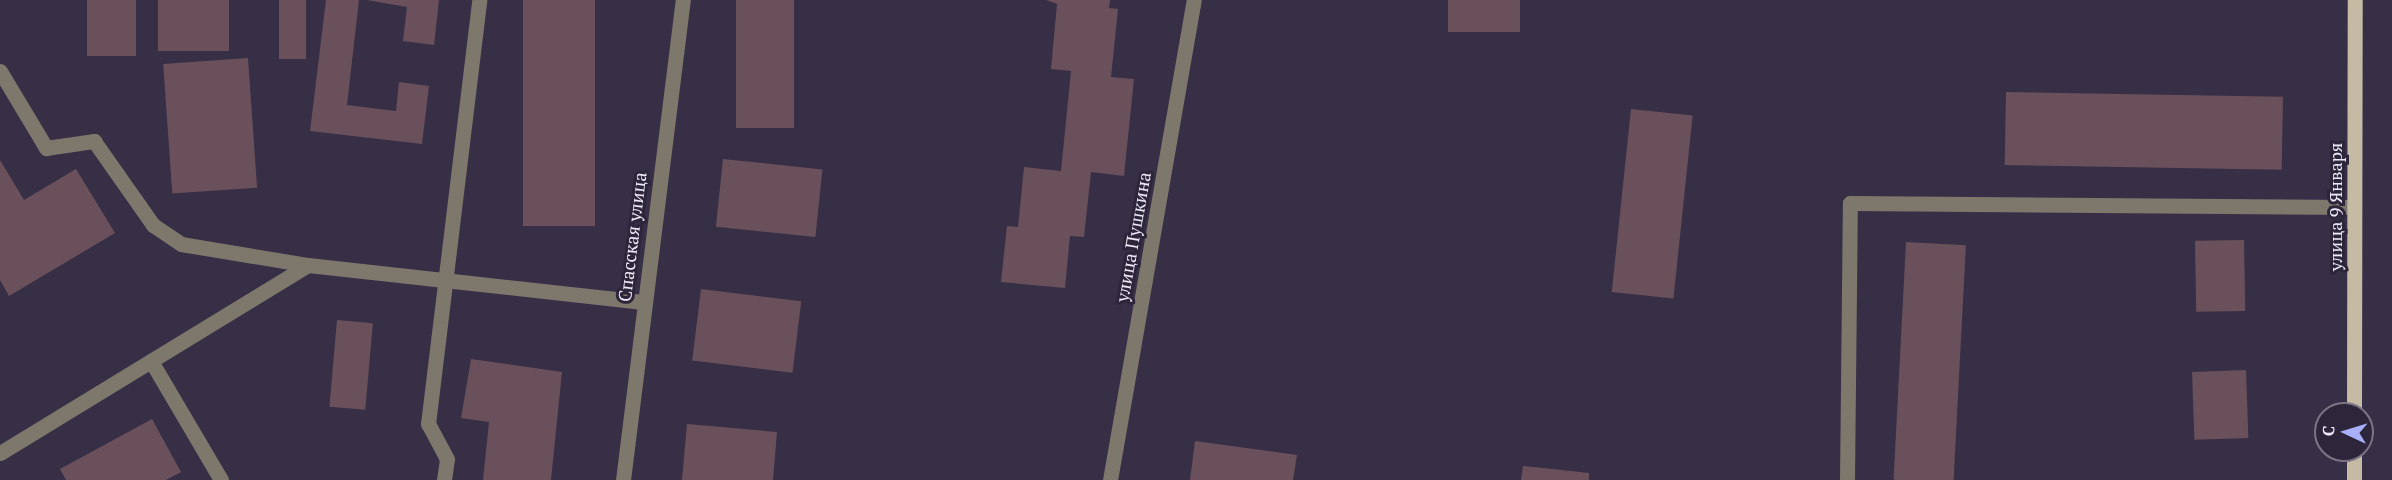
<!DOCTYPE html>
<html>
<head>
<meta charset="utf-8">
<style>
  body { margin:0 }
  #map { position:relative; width:2392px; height:480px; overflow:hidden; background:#372f46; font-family:"PT Serif",serif }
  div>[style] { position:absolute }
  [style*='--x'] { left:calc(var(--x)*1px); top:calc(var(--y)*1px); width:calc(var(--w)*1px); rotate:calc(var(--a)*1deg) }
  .building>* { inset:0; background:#6a505b; transform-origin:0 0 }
  .minor>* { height:15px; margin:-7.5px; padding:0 7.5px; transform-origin:7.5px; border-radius:7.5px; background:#7d776c }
  .major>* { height:15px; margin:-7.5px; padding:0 7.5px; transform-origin:7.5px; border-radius:7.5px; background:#c5baa3 }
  span { translate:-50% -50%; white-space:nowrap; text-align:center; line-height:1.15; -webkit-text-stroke:6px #2d263b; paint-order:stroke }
  .street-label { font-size:18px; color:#ede9f7 }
  .north { position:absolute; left:2314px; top:402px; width:60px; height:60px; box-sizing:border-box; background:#2d263b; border:2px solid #7a7486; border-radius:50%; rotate:274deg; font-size:16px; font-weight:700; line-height:24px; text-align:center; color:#ede9f7 }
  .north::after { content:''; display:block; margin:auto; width:21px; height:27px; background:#a8b0fc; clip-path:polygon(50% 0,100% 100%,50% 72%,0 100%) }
</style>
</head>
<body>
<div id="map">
  <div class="building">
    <i style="left:87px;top:0;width:49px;height:56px"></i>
    <i style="left:158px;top:0;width:71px;height:51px"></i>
    <i style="left:279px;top:0;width:27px;height:59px"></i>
    <i style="clip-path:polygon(326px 0,359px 0,347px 105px,396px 111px,399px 82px,429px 86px,422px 144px,310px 131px)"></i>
    <i style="clip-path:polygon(367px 0,439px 0,434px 45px,403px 41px,407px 7px)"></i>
    <i style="left:523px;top:0;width:72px;height:226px"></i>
    <i style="left:736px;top:0;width:58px;height:128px"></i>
    <i style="clip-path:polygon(1046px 0,1110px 0,1109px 8px,1118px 9px,1111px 77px,1134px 79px,1124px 176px,1091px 172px,1084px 237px,1070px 236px,1065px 288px,1001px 282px,1007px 226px,1018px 227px,1024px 167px,1061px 171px,1071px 71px,1051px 69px,1057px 4px)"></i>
    <i style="left:1448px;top:0;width:72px;height:32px"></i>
    <i style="left:248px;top:58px;width:130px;height:85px;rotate:86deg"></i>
    <i style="left:2006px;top:92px;width:277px;height:73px;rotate:1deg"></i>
    <i style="left:1631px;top:109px;width:62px;height:184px;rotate:6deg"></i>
    <i style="left:723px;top:159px;width:100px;height:68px;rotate:6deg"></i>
    <i style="clip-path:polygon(0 160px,24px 200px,76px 169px,115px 233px,9px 296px,0 280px)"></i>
    <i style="left:2244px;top:240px;width:71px;height:49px;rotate:89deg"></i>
    <i style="left:1906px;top:242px;width:60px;height:238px;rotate:3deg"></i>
    <i style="left:701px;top:289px;width:101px;height:72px;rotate:7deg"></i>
    <i style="left:337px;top:320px;width:36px;height:87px;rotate:5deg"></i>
    <i style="clip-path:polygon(471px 359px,562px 372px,551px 480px,483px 480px,489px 422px,461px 418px)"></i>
    <i style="left:2246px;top:370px;width:68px;height:54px;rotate:88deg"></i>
    <i style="clip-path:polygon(152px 419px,181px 472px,166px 480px,66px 480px,60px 469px)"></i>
    <i style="clip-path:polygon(687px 424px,777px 432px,773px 480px,682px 480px)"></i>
    <i style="clip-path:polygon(1195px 441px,1297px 455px,1293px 480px,1190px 480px)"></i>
    <i style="clip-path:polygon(1523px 466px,1589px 473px,1589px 480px,1521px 480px)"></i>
  </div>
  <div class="minor">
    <i style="--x:0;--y:71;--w:90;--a:59.1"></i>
    <i style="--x:46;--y:148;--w:49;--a:-8.3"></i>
    <i style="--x:94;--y:141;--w:103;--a:54.9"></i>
    <i style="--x:153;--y:225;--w:34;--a:34"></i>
    <i style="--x:181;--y:244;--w:129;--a:9.4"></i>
    <i style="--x:151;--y:361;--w:138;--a:59.5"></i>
    <i style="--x:0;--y:453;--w:361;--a:-31.4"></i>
    <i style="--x:308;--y:265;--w:337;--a:6.3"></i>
    <i style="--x:444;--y:480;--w:21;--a:-82"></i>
    <i style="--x:447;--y:459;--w:40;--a:-118"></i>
    <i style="--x:428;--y:424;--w:427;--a:-83.1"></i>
    <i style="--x:623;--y:480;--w:484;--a:-82.9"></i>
    <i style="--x:1110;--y:480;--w:487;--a:-80.1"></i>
    <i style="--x:1847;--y:480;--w:277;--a:-89.4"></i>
    <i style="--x:1850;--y:203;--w:504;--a:0.45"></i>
  </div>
  <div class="major">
    <i style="--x:2354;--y:414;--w:414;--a:-89.9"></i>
    <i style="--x:2354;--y:480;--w:30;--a:-90"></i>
  </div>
  <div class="street-label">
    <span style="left:2335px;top:207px;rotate:-90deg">улица 9 Января</span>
    <span style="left:632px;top:237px;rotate:-83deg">Спасская улица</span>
    <span style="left:1133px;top:237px;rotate:-80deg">улица Пушкина</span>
  </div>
  <div class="north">С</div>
</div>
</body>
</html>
